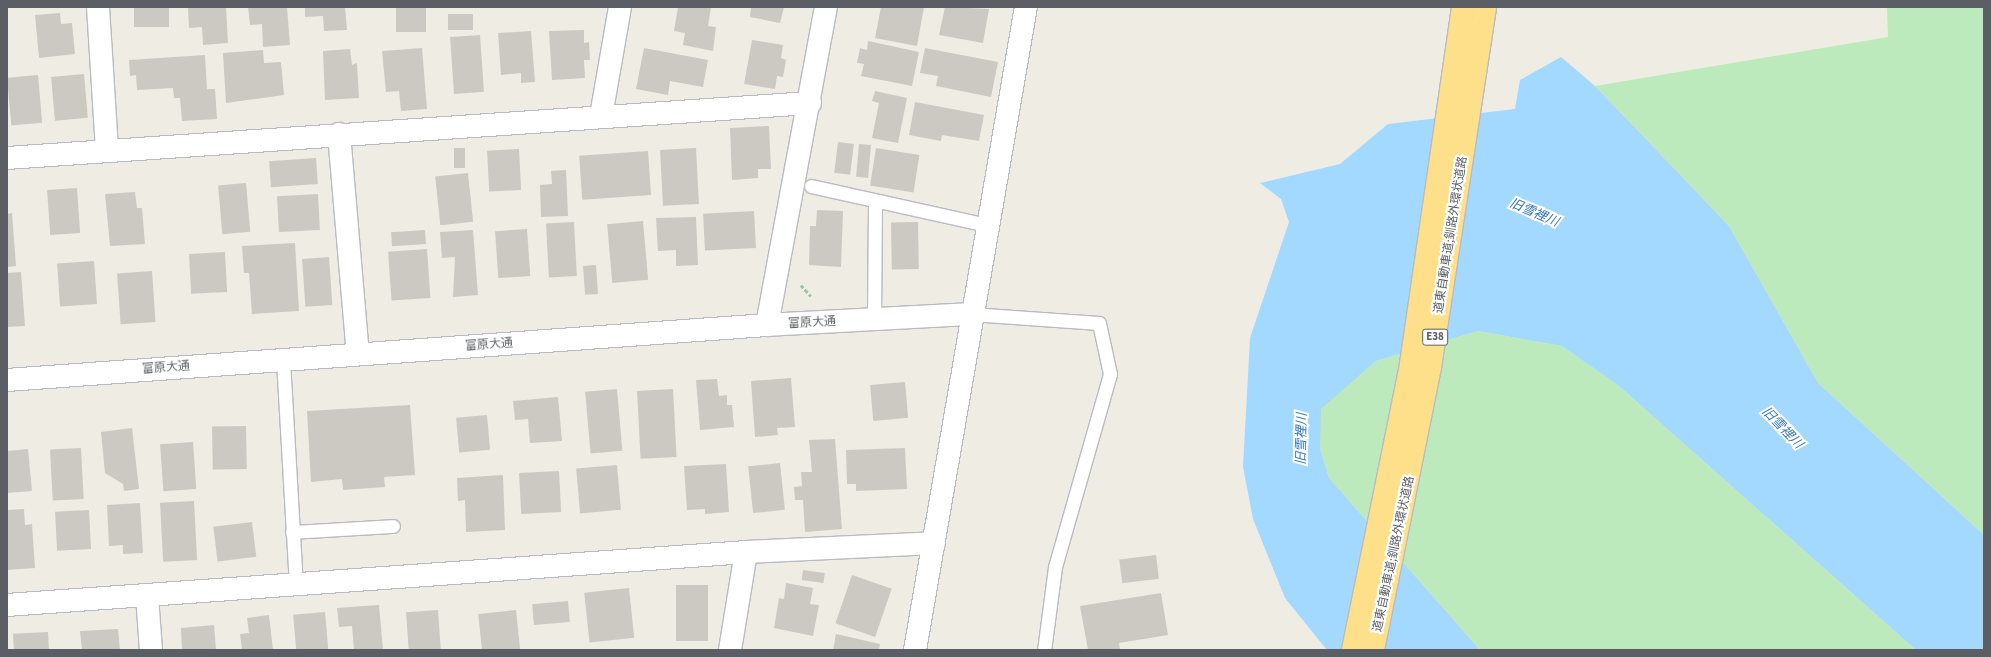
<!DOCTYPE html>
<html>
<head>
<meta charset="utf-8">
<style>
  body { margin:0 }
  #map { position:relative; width:1991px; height:657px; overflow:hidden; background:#efece3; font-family:"Source Sans 3","Noto Sans JP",sans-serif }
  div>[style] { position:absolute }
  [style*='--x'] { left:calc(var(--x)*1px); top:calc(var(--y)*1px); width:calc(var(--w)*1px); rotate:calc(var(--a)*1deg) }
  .green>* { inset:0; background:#bdeabc }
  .water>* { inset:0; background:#a3d8ff }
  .building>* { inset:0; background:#ccc9c2; transform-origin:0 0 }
  .path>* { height:2.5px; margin-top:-1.25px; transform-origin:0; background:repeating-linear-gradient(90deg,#95cba4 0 4px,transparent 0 6px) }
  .roads { filter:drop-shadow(1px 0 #b8bbc0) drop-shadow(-1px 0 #b8bbc0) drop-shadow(0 1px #b8bbc0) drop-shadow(0 -1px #b8bbc0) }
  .service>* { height:13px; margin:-6.5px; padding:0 6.5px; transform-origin:6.5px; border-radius:6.5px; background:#fff }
  .minor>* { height:22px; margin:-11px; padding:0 11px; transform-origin:11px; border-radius:11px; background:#fff }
  .tertiary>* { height:22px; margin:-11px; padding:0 11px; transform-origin:11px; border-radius:11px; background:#fff }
  .motorway>* { height:22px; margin:-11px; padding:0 11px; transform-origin:11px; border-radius:11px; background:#ffe08a }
  span { translate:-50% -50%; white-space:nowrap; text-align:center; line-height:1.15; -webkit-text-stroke:4px #fff; paint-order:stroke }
  .shield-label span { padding:1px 3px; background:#fff; border:1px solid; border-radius:3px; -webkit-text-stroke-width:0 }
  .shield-label { font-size:11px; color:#5b5f65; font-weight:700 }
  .street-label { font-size:12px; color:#5b5f65 }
  .water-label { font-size:13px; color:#3478bd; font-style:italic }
  .frame { position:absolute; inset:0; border:8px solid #5b5f65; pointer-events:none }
</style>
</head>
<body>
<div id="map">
  <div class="green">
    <i style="clip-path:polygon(1887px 7px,1984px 7px,1984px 535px,1818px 383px,1729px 226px,1595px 86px,1888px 37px)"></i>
    <i style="clip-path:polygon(1478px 331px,1562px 346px,1619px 386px,1916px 650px,1480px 650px,1329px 478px,1320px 448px,1320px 409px,1376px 361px)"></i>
  </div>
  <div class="water">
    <i style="clip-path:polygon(1561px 57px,1595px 86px,1729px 226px,1818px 383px,1984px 535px,1984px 650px,1916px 650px,1619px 386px,1562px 346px,1478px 331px,1376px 361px,1321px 409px,1320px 448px,1329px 478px,1480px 650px,1327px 650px,1285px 598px,1253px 519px,1243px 467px,1250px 338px,1289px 222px,1281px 199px,1260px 183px,1340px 164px,1388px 124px,1515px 109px,1520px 80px)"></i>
  </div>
  <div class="building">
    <i style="left:134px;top:7px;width:35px;height:20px"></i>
    <i style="clip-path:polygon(188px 7px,226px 7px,228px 43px,203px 45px,202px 27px,189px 28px)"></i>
    <i style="clip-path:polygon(248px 7px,287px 7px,290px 45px,263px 47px,262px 24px,250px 25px)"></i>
    <i style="clip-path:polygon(305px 7px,345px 7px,347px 30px,324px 31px,323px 16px,305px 17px)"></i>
    <i style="left:396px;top:7px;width:30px;height:25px"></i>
    <i style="clip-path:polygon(678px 7px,711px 7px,708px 26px,716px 27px,713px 51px,683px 45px,685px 33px,674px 31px)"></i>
    <i style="clip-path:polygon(751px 7px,784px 7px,780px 23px,750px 17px)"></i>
    <i style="clip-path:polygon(881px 7px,924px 7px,917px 46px,875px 38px)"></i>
    <i style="clip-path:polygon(945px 7px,989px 9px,983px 43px,939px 35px)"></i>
    <i style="clip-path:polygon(60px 13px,61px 24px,72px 23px,75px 54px,39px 58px,35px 15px)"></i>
    <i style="left:448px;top:14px;width:25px;height:16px"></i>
    <i style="clip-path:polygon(584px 30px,584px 43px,589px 42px,590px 60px,584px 60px,585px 78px,552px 80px,549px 31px)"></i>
    <i style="clip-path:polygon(531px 31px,535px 82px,521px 83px,521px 73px,501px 75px,498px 33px)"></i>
    <i style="left:480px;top:35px;width:57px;height:30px;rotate:86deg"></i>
    <i style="clip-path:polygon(752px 40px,783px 45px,781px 58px,786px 60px,783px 77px,777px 76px,775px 89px,744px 84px)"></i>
    <i style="clip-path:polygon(868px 41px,919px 52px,912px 86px,861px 76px,864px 64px,857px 63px,860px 48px,867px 50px)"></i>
    <i style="clip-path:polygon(422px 48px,427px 109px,401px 111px,399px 91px,386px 92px,382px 51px)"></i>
    <i style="clip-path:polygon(644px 48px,708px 60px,703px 87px,670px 81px,668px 95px,636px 89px)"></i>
    <i style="clip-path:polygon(925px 48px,998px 62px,991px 97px,936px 86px,938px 76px,920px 73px)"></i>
    <i style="clip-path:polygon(350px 49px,352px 65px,357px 63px,359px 98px,325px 100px,323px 51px)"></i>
    <i style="clip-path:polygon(263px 50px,264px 63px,281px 62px,284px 95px,226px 103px,223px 53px)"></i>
    <i style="clip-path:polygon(205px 55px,207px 89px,215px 89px,217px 119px,182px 121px,180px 98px,174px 98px,173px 88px,137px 90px,136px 75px,130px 76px,129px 60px)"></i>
    <i style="left:84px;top:74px;width:44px;height:33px;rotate:85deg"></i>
    <i style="left:38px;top:75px;width:48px;height:31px;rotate:85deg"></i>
    <i style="clip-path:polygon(875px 91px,907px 98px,898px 143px,872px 138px,879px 103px,872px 101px)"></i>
    <i style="clip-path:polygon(915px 102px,984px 115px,979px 141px,942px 135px,941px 141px,909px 135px)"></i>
    <i style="clip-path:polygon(769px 126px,771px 169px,758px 169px,758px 178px,732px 180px,730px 128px)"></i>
    <i style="left:838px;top:142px;width:16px;height:31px;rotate:7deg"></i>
    <i style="left:859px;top:144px;width:12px;height:33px;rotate:5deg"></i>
    <i style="left:454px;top:148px;width:11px;height:20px"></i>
    <i style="left:696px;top:148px;width:56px;height:36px;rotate:87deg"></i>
    <i style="left:876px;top:148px;width:44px;height:38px;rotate:9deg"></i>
    <i style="left:519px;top:149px;width:41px;height:32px;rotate:87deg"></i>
    <i style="left:648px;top:151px;width:44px;height:69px;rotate:86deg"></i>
    <i style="left:316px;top:158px;width:26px;height:47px;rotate:86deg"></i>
    <i style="clip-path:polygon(566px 170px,568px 216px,541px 217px,540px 185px,552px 184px,551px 171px)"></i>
    <i style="left:468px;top:173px;width:49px;height:33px;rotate:84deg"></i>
    <i style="left:246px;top:183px;width:49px;height:28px;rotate:85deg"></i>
    <i style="left:77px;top:188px;width:45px;height:30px;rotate:86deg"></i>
    <i style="clip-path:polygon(135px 192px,137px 208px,142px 208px,145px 244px,110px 246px,105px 194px)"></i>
    <i style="left:318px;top:194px;width:36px;height:41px;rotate:87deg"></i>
    <i style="clip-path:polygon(817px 210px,843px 211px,841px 267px,809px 265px,810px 226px,816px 226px)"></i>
    <i style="left:754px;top:211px;width:37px;height:51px;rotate:87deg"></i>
    <i style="clip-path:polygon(12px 213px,16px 266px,7px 267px,7px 214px)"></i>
    <i style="clip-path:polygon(696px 217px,698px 265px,676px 266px,676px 250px,658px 251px,656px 218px)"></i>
    <i style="left:643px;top:221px;width:59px;height:36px;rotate:85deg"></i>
    <i style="left:574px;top:222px;width:54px;height:28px;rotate:87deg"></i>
    <i style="left:918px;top:222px;width:47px;height:27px;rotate:89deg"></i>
    <i style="left:527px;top:229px;width:47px;height:32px;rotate:86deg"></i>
    <i style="left:425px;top:230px;width:14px;height:34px;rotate:86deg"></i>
    <i style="clip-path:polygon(473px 230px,478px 295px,453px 297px,455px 257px,442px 258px,440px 232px)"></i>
    <i style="clip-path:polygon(295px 243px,299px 311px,252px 314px,249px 273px,244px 273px,242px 246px)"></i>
    <i style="left:427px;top:249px;width:49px;height:39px;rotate:86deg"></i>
    <i style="left:225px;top:252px;width:40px;height:36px;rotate:87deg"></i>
    <i style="left:329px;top:257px;width:48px;height:27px;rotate:86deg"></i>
    <i style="left:94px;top:261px;width:43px;height:37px;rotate:86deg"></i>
    <i style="left:596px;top:265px;width:29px;height:13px;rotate:86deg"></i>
    <i style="left:152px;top:271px;width:51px;height:35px;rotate:86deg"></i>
    <i style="clip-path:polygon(21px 272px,25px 326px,7px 327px,7px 273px)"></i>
    <i style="clip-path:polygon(791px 378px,795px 427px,777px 428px,778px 435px,755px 437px,751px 381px)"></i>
    <i style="clip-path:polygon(717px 379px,719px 396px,727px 395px,727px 405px,732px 405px,734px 427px,700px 430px,696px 380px)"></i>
    <i style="left:905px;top:382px;width:36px;height:35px;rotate:85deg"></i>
    <i style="left:617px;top:389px;width:62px;height:32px;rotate:85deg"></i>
    <i style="left:673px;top:389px;width:68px;height:36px;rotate:87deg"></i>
    <i style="clip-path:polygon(558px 397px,562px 441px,530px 443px,528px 419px,515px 420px,513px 401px)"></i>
    <i style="clip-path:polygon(410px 405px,415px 475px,384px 477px,385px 487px,343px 490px,342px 479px,311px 482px,307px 411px)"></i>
    <i style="left:487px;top:415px;width:35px;height:31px;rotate:85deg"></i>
    <i style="left:246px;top:426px;width:43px;height:34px;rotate:89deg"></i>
    <i style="clip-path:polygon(132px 428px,139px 489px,124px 491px,123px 484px,105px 473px,101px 432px)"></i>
    <i style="clip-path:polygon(835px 439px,842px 529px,805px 532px,803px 500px,795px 500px,794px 487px,802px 486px,801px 472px,812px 472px,809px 440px)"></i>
    <i style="left:193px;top:442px;width:47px;height:33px;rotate:86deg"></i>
    <i style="left:81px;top:448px;width:51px;height:31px;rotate:87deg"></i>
    <i style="clip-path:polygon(905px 448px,907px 489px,856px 491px,856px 484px,847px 484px,846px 450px)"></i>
    <i style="clip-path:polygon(28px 449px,32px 491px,7px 493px,7px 451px)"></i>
    <i style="left:780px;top:463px;width:47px;height:32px;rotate:84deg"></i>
    <i style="clip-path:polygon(726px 464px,729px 512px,705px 514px,705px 509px,687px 510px,684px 466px)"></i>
    <i style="left:617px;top:465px;width:45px;height:41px;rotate:85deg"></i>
    <i style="left:559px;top:471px;width:41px;height:40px;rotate:87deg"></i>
    <i style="clip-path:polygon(503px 475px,505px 530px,466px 532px,465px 500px,458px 501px,457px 478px)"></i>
    <i style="left:194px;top:501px;width:59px;height:34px;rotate:87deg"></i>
    <i style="clip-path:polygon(140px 503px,143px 553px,123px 554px,123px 545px,109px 546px,107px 505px)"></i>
    <i style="clip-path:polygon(24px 509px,25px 525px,32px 524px,35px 568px,7px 570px,7px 510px)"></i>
    <i style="left:89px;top:510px;width:39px;height:34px;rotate:87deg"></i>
    <i style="left:252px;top:522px;width:35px;height:39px;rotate:83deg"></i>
    <i style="left:1156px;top:555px;width:24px;height:37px;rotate:83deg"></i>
    <i style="left:803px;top:570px;width:22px;height:10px;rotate:8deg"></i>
    <i style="left:852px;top:575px;width:42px;height:51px;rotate:19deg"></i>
    <i style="clip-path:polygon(786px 583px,813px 588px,810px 604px,819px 605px,813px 636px,774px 628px,779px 598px,784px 599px)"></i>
    <i style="left:676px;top:585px;width:32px;height:56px"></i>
    <i style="left:629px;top:588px;width:50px;height:45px;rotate:84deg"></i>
    <i style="clip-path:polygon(1161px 593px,1168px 635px,1119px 643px,1120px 650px,1088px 650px,1080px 606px)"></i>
    <i style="left:568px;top:601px;width:21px;height:36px;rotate:85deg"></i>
    <i style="clip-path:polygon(379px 605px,383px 650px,354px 650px,352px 626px,339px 627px,337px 608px)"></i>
    <i style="left:438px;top:610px;width:40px;height:32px;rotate:86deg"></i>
    <i style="left:516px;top:610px;width:40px;height:38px;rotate:84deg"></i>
    <i style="left:325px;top:612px;width:38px;height:32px;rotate:85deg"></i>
    <i style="clip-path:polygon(269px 615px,273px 650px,242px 650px,240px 634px,249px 633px,247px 618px)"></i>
    <i style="clip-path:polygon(214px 625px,216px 650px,182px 650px,181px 628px)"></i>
    <i style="clip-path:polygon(118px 629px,120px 650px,82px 650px,80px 631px)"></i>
    <i style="left:48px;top:632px;width:18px;height:35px;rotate:87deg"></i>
    <i style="clip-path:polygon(836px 634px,880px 644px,879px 650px,833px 650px)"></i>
  </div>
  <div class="path">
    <i style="--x:801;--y:285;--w:15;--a:48"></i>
  </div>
  <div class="roads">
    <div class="service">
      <i style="--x:811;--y:186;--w:180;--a:12.5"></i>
      <i style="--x:971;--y:314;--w:128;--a:4"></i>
      <i style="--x:1099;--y:323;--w:52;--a:77.8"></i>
      <i style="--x:1110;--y:374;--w:201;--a:105.9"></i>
      <i style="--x:1055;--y:567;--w:84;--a:97.5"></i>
      <i style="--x:874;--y:319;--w:118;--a:-89.5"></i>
      <i style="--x:283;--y:360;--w:225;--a:86.7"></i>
      <i style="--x:292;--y:532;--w:101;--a:-3.4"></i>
    </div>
    <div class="minor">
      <i style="--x:98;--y:7;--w:144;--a:86.4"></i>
      <i style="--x:601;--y:116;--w:111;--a:-80.1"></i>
      <i style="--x:339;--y:134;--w:221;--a:85.1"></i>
      <i style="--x:7;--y:158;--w:805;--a:-3.92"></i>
      <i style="--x:767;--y:325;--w:323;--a:-79.5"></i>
      <i style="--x:147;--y:596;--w:54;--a:85.8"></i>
      <i style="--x:7;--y:605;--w:741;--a:-4.1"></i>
      <i style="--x:746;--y:552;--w:188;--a:-2.7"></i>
      <i style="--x:730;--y:650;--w:99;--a:-80.7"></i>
    </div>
    <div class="tertiary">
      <i style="--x:7;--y:380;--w:762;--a:-4.14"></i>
      <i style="--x:767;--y:325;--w:204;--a:-3.1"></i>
      <i style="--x:915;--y:650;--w:653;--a:-80.21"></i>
    </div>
    <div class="motorway">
      <i style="--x:1353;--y:650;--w:292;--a:-78.5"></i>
      <i style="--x:1411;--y:364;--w:361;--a:-81.7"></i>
      <i style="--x:1373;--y:650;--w:289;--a:-78.6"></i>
      <i style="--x:1430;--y:367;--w:364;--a:-81.3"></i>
    </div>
  </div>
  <div class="shield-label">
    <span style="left:1435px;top:337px">E38</span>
  </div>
  <div class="street-label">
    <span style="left:1451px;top:235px;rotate:-81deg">道東自動車道;釧路外環状道路</span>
    <span style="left:812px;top:323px;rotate:-3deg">富原大通</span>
    <span style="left:489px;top:345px;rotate:-4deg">富原大通</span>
    <span style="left:166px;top:368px;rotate:-4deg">富原大通</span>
    <span style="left:1394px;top:554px;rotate:-78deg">道東自動車道;釧路外環状道路</span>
  </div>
  <div class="water-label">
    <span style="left:1534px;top:213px;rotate:23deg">旧雪裡川</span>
    <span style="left:1782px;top:428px;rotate:46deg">旧雪裡川</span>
    <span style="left:1302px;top:439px;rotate:-89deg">旧雪裡川</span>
  </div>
  <div class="frame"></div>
</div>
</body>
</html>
